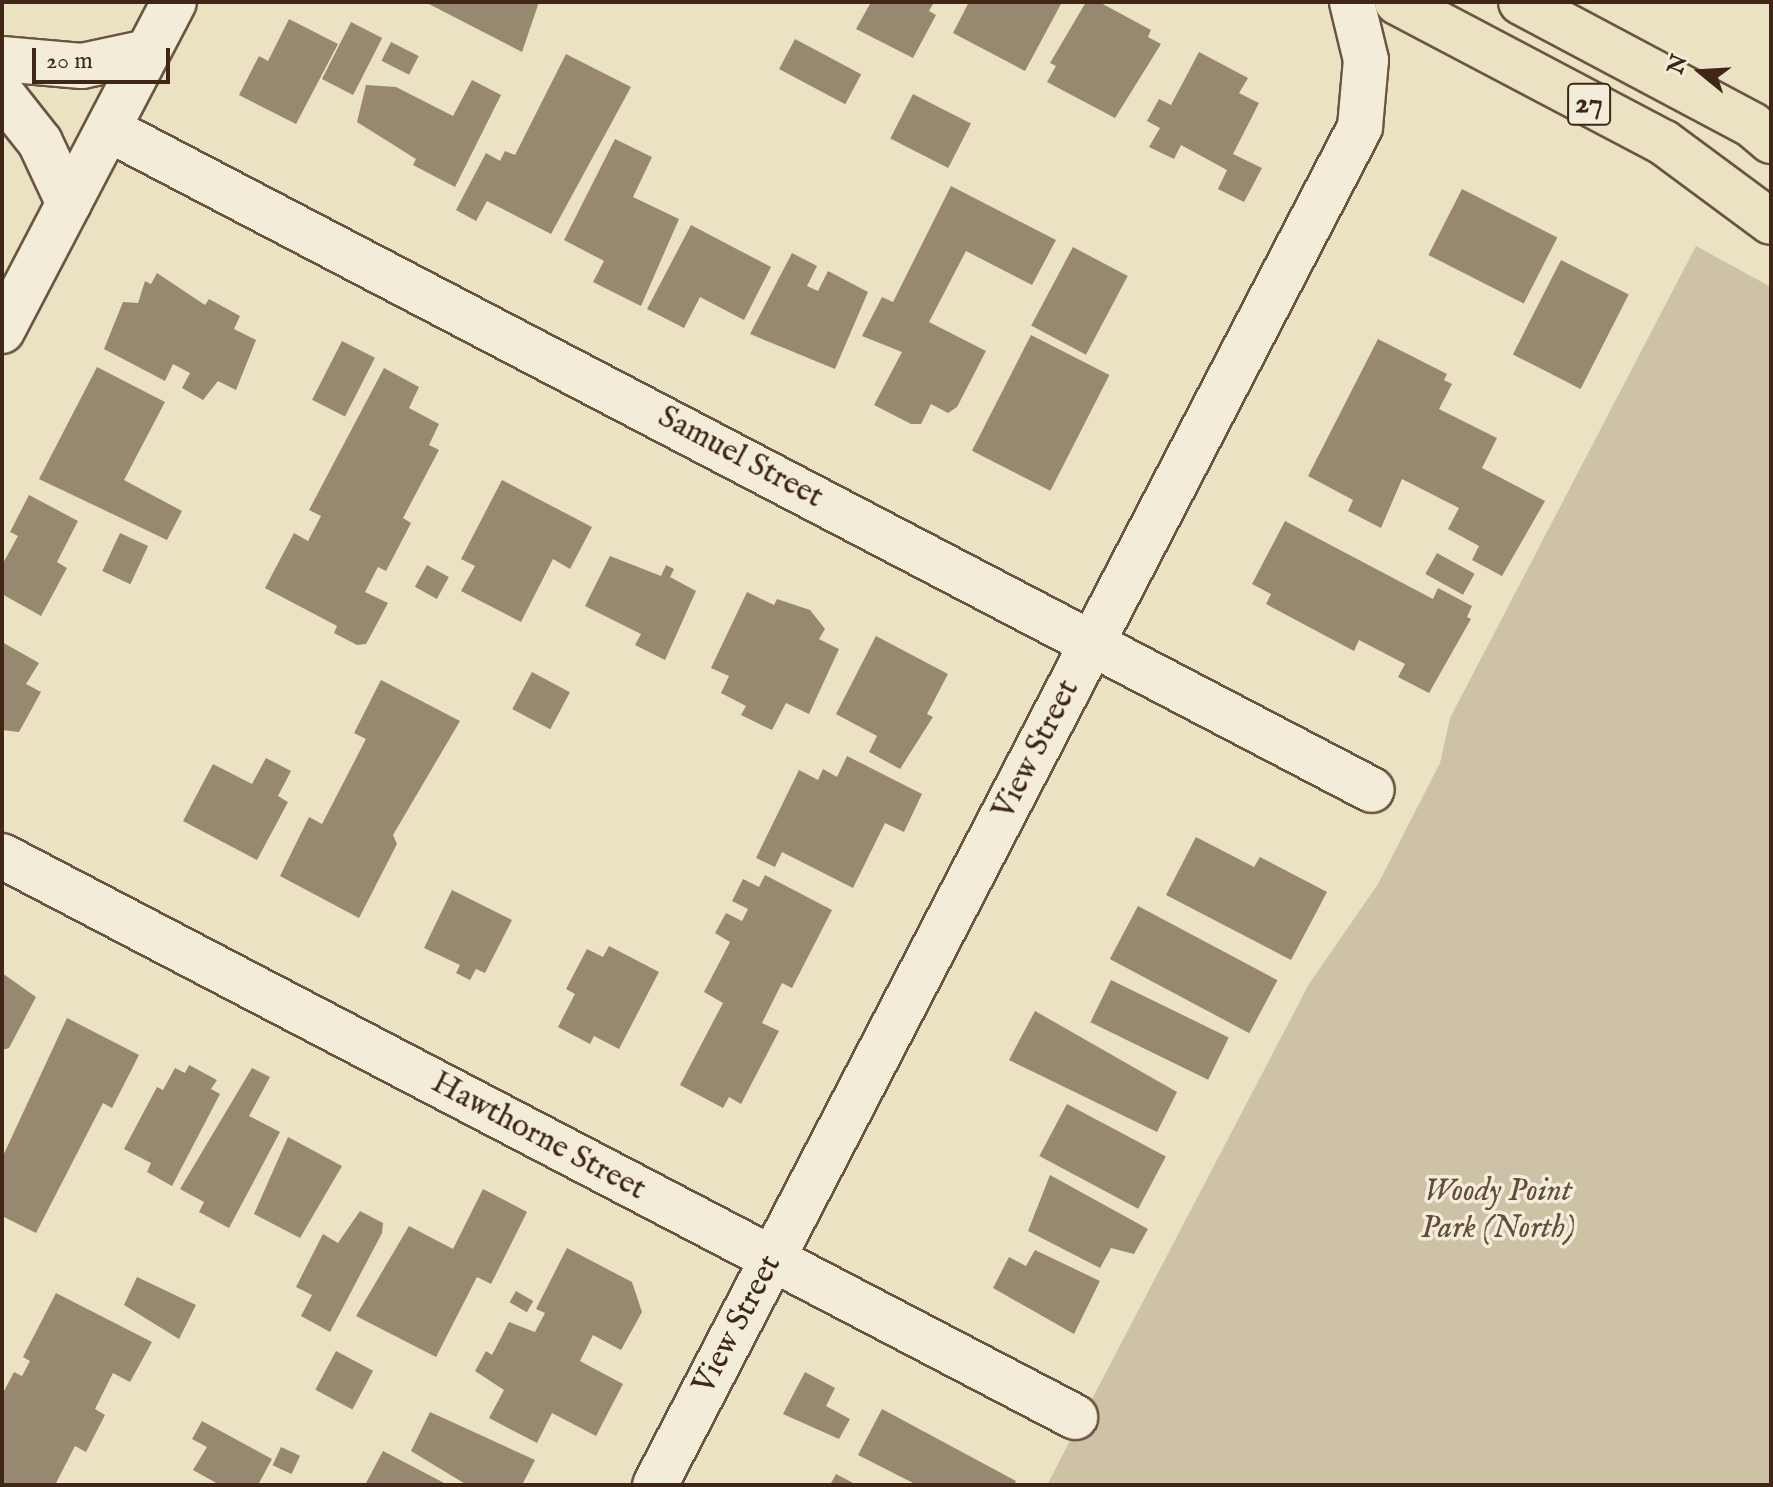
<!DOCTYPE html>
<html>
<head>
<meta charset="utf-8">
<style>
  body { margin:0 }
  #map { position:relative; width:1773px; height:1487px; overflow:hidden; background:#ebe2c3; font-family:"IM FELL English",serif }
  div>[style] { position:absolute }
  [style*='--x'] { left:calc(var(--x)*1px); top:calc(var(--y)*1px); width:calc(var(--w)*1px); rotate:calc(var(--a)*1deg) }
  .green>* { inset:0; background:#cec2a6 }
  .building>* { inset:0; background:#988870; transform-origin:0 0 }
  .roads { filter:drop-shadow(2px 0 #6a5541) drop-shadow(-2px 0 #6a5541) drop-shadow(0 2px #6a5541) drop-shadow(0 -2px #6a5541) }
  .minor>* { height:44px; margin:-22px; padding:0 22px; transform-origin:22px; border-radius:22px; background:#f2ecd8 }
  .major>* { height:44px; margin:-22px; padding:0 22px; transform-origin:22px; border-radius:22px; background:#ebe2c3 }
  span { translate:-50% -50%; white-space:nowrap; text-align:center; line-height:1.15; -webkit-text-stroke:7px #f2ecd8; paint-order:stroke }
  .shield-label span { padding:2px 6px; background:#f2ecd8; border:2px solid; border-radius:6px; -webkit-text-stroke-width:0 }
  .shield-label { font-size:30px; color:#3f2616; font-weight:700 }
  .street-label { font-size:32px; color:#3f2616 }
  .park-label { font-size:32px; color:#634d3a; font-style:italic }
  .frame { position:absolute; inset:0; border:4px solid #3f2616; pointer-events:none }
  .north { position:absolute; left:1661px; top:32px; width:80px; height:80px; -webkit-text-stroke:6px #f2ecd8; paint-order:stroke; rotate:288deg; font-size:22px; font-weight:700; line-height:32px; text-align:center; color:#3f2616 }
  .north::after { content:''; display:block; margin:auto; width:28px; height:36px; background:#3f2616; clip-path:polygon(50% 0,100% 100%,50% 72%,0 100%) }
  .scale { position:absolute; left:32px; top:48px; width:138px; height:36px; box-sizing:border-box; border:4px solid #3f2616; border-top:0; padding-left:10px; font-size:24px; line-height:28px; white-space:nowrap; color:#3f2616; -webkit-text-stroke:6px #f2ecd8; paint-order:stroke }
</style>
</head>
<body>
<div id="map">
  <div class="green">
    <i style="clip-path:polygon(1696px 246px,1771px 287px,1771px 1485px,1047px 1485px,1309px 984px,1378px 884px,1440px 763px,1450px 718px)"></i>
  </div>
  <div class="building">
    <i style="clip-path:polygon(425px 2px,539px 2px,522px 52px)"></i>
    <i style="clip-path:polygon(871px 2px,934px 2px,929px 11px,936px 15px,913px 58px,856px 29px)"></i>
    <i style="clip-path:polygon(969px 2px,1062px 2px,1025px 71px,953px 33px)"></i>
    <i style="clip-path:polygon(1086px 2px,1099px 2px,1151px 30px,1148px 37px,1161px 44px,1115px 118px,1047px 82px,1056px 66px,1050px 63px)"></i>
    <i style="clip-path:polygon(289px 19px,338px 44px,296px 124px,239px 95px,259px 56px,268px 61px)"></i>
    <i style="left:351px;top:22px;width:35px;height:64px;rotate:27deg"></i>
    <i style="left:795px;top:39px;width:75px;height:34px;rotate:28deg"></i>
    <i style="left:391px;top:42px;width:31px;height:21px;rotate:27deg"></i>
    <i style="clip-path:polygon(1199px 52px,1248px 78px,1239px 93px,1259px 103px,1233px 154px,1262px 168px,1244px 202px,1218px 189px,1227px 170px,1181px 145px,1174px 159px,1149px 147px,1160px 128px,1147px 121px,1159px 99px,1171px 105px)"></i>
    <i style="clip-path:polygon(566px 54px,631px 87px,551px 234px,487px 201px,476px 221px,456px 210px,486px 153px,500px 161px,505px 151px,515px 155px)"></i>
    <i style="clip-path:polygon(472px 80px,501px 95px,455px 187px,413px 165px,416px 159px,357px 122px,366px 85px,396px 87px,453px 116px)"></i>
    <i style="left:913px;top:94px;width:65px;height:50px;rotate:27deg"></i>
    <i style="clip-path:polygon(615px 139px,652px 157px,633px 197px,679px 219px,641px 306px,593px 282px,604px 261px,564px 240px)"></i>
    <i style="clip-path:polygon(951px 186px,1056px 240px,1032px 285px,966px 251px,929px 322px,986px 351px,957px 407px,948px 413px,931px 404px,921px 424px,911px 424px,874px 405px,902px 352px,862px 336px,882px 297px,893px 302px)"></i>
    <i style="left:1462px;top:189px;width:107px;height:74px;rotate:27deg"></i>
    <i style="clip-path:polygon(691px 225px,771px 267px,744px 320px,700px 297px,684px 328px,647px 309px)"></i>
    <i style="left:1073px;top:247px;width:62px;height:89px;rotate:28deg"></i>
    <i style="clip-path:polygon(792px 253px,817px 266px,807px 286px,818px 291px,828px 271px,868px 292px,835px 369px,750px 334px)"></i>
    <i style="left:1561px;top:260px;width:76px;height:106px;rotate:27deg"></i>
    <i style="clip-path:polygon(157px 273px,205px 305px,209px 299px,240px 316px,234px 329px,256px 340px,236px 390px,218px 381px,203px 400px,182px 388px,190px 373px,173px 364px,165px 381px,104px 349px,123px 302px,138px 303px,145px 281px,151px 284px)"></i>
    <i style="left:1031px;top:335px;width:88px;height:130px;rotate:27deg"></i>
    <i style="clip-path:polygon(1378px 339px,1447px 374px,1444px 380px,1452px 384px,1439px 409px,1497px 438px,1482px 468px,1545px 501px,1502px 576px,1472px 560px,1479px 546px,1448px 529px,1459px 508px,1402px 479px,1381px 528px,1348px 511px,1353px 500px,1308px 476px)"></i>
    <i style="left:342px;top:341px;width:37px;height:66px;rotate:27deg"></i>
    <i style="clip-path:polygon(97px 367px,165px 402px,124px 480px,182px 511px,167px 540px,39px 479px)"></i>
    <i style="clip-path:polygon(384px 368px,419px 387px,409px 408px,439px 424px,429px 445px,439px 450px,403px 518px,411px 523px,386px 571px,378px 567px,365px 592px,388px 603px,366px 644px,357px 645px,334px 633px,337px 626px,265px 588px,294px 533px,308px 541px,321px 516px,309px 510px)"></i>
    <i style="clip-path:polygon(502px 480px,592px 527px,570px 569px,553px 559px,521px 622px,461px 591px,475px 566px,461px 559px)"></i>
    <i style="clip-path:polygon(29px 495px,78px 521px,57px 562px,67px 568px,41px 616px,2px 594px,2px 565px,18px 536px,10px 532px)"></i>
    <i style="clip-path:polygon(1285px 521px,1433px 599px,1438px 588px,1472px 606px,1467px 617px,1471px 619px,1429px 693px,1398px 677px,1405px 664px,1359px 640px,1354px 651px,1266px 604px,1271px 594px,1252px 584px)"></i>
    <i style="left:120px;top:533px;width:31px;height:42px;rotate:25deg"></i>
    <i style="left:1437px;top:553px;width:43px;height:24px;rotate:29deg"></i>
    <i style="clip-path:polygon(610px 556px,661px 576px,666px 565px,674px 569px,670px 577px,696px 591px,665px 660px,635px 645px,641px 634px,585px 606px)"></i>
    <i style="left:427px;top:565px;width:25px;height:25px;rotate:29deg"></i>
    <i style="clip-path:polygon(747px 592px,774px 605px,777px 599px,810px 610px,825px 629px,819px 639px,839px 649px,809px 714px,786px 703px,772px 730px,741px 715px,746px 706px,721px 693px,729px 676px,711px 668px)"></i>
    <i style="clip-path:polygon(876px 636px,948px 674px,927px 714px,933px 717px,900px 769px,869px 752px,877px 736px,836px 714px)"></i>
    <i style="clip-path:polygon(2px 642px,39px 663px,26px 684px,41px 692px,19px 732px,2px 730px)"></i>
    <i style="left:532px;top:672px;width:43px;height:42px;rotate:28deg"></i>
    <i style="clip-path:polygon(381px 680px,460px 721px,393px 835px,397px 844px,359px 918px,280px 876px,309px 817px,322px 824px,366px 739px,354px 733px)"></i>
    <i style="clip-path:polygon(847px 756px,922px 794px,904px 832px,885px 823px,853px 888px,782px 852px,775px 867px,756px 858px,799px 770px,818px 780px,823px 769px,837px 777px)"></i>
    <i style="clip-path:polygon(266px 758px,291px 771px,278px 796px,288px 802px,257px 860px,183px 821px,213px 764px,252px 784px)"></i>
    <i style="clip-path:polygon(1196px 837px,1254px 867px,1260px 857px,1327px 892px,1291px 960px,1166px 895px)"></i>
    <i style="clip-path:polygon(765px 875px,832px 910px,792px 988px,782px 983px,762px 1023px,779px 1031px,741px 1104px,729px 1097px,723px 1108px,680px 1085px,723px 1003px,704px 992px,730px 942px,715px 933px,726px 913px,742px 921px,748px 909px,732px 901px,743px 879px,759px 887px)"></i>
    <i style="clip-path:polygon(452px 890px,512px 920px,485px 973px,476px 969px,470px 980px,456px 973px,460px 965px,424px 948px)"></i>
    <i style="left:1138px;top:906px;width:158px;height:60px;rotate:28deg"></i>
    <i style="clip-path:polygon(609px 946px,659px 972px,619px 1049px,594px 1036px,590px 1044px,558px 1027px,575px 994px,566px 989px,587px 949px,603px 957px)"></i>
    <i style="clip-path:polygon(2px 973px,36px 997px,9px 1048px,2px 1050px)"></i>
    <i style="left:1111px;top:980px;width:131px;height:47px;rotate:26deg"></i>
    <i style="clip-path:polygon(1035px 1011px,1177px 1092px,1157px 1132px,1009px 1060px)"></i>
    <i style="clip-path:polygon(67px 1018px,139px 1055px,112px 1108px,103px 1103px,36px 1233px,2px 1216px,2px 1158px)"></i>
    <i style="clip-path:polygon(189px 1065px,217px 1080px,211px 1089px,220px 1094px,172px 1186px,147px 1172px,151px 1163px,124px 1149px,157px 1087px,163px 1090px,175px 1068px,185px 1073px)"></i>
    <i style="clip-path:polygon(252px 1068px,270px 1077px,249px 1116px,280px 1132px,229px 1228px,199px 1212px,204px 1202px,180px 1189px)"></i>
    <i style="left:1067px;top:1104px;width:112px;height:59px;rotate:28deg"></i>
    <i style="clip-path:polygon(288px 1137px,342px 1166px,300px 1238px,254px 1214px)"></i>
    <i style="clip-path:polygon(1050px 1175px,1148px 1229px,1134px 1254px,1111px 1248px,1100px 1268px,1028px 1231px)"></i>
    <i style="clip-path:polygon(483px 1189px,527px 1212px,491px 1284px,477px 1277px,436px 1357px,356px 1316px,409px 1226px,453px 1249px)"></i>
    <i style="clip-path:polygon(360px 1211px,383px 1223px,382px 1233px,330px 1332px,301px 1316px,312px 1295px,296px 1287px,323px 1234px,338px 1243px)"></i>
    <i style="clip-path:polygon(567px 1248px,632px 1282px,642px 1312px,621px 1350px,593px 1335px,580px 1361px,623px 1384px,596px 1436px,552px 1413px,537px 1443px,489px 1418px,504px 1390px,475px 1371px,486px 1351px,492px 1355px,509px 1322px,535px 1332px,545px 1313px,536px 1309px)"></i>
    <i style="clip-path:polygon(1035px 1250px,1100px 1281px,1074px 1334px,993px 1288px,1009px 1257px,1026px 1266px)"></i>
    <i style="clip-path:polygon(137px 1277px,196px 1305px,179px 1339px,124px 1305px)"></i>
    <i style="left:516px;top:1291px;width:20px;height:13px;rotate:30deg"></i>
    <i style="clip-path:polygon(56px 1293px,152px 1342px,130px 1382px,113px 1373px,95px 1409px,105px 1415px,86px 1452px,75px 1446px,55px 1485px,2px 1485px,2px 1395px,14px 1372px,22px 1376px,30px 1361px,23px 1357px)"></i>
    <i style="left:336px;top:1351px;width:42px;height:44px;rotate:28deg"></i>
    <i style="clip-path:polygon(805px 1372px,835px 1388px,826px 1406px,850px 1419px,839px 1439px,783px 1414px)"></i>
    <i style="clip-path:polygon(882px 1409px,1016px 1481px,1014px 1485px,917px 1485px,858px 1455px)"></i>
    <i style="clip-path:polygon(430px 1412px,535px 1460px,522px 1485px,467px 1485px,411px 1451px)"></i>
    <i style="clip-path:polygon(202px 1421px,272px 1459px,258px 1485px,220px 1485px,193px 1470px,207px 1447px,192px 1439px)"></i>
    <i style="left:281px;top:1447px;width:21px;height:20px;rotate:25deg"></i>
    <i style="clip-path:polygon(383px 1451px,448px 1485px,365px 1485px)"></i>
    <i style="clip-path:polygon(836px 1474px,857px 1485px,830px 1485px)"></i>
  </div>
  <div class="roads">
    <div class="minor">
      <i style="--x:2;--y:59;--w:80;--a:5"></i>
      <i style="--x:82;--y:66;--w:67;--a:-12"></i>
      <i style="--x:2;--y:94;--w:61;--a:51.6"></i>
      <i style="--x:40;--y:142;--w:68;--a:64.9"></i>
      <i style="--x:108;--y:129;--w:1426;--a:27.61"></i>
      <i style="--x:2;--y:331;--w:371;--a:-62.4"></i>
      <i style="--x:2;--y:856;--w:1211;--a:27.6"></i>
      <i style="--x:655;--y:1485;--w:1530;--a:-62.56"></i>
      <i style="--x:1360;--y:127;--w:67;--a:-84.9"></i>
      <i style="--x:1366;--y:60;--w:60;--a:-103.6"></i>
    </div>
    <div class="major">
      <i style="--x:1397;--y:2;--w:301;--a:27.8"></i>
      <i style="--x:1663;--y:142;--w:134;--a:36.5"></i>
      <i style="--x:1521;--y:2;--w:262;--a:28"></i>
      <i style="--x:1752;--y:125;--w:25;--a:40"></i>
    </div>
  </div>
  <div class="shield-label">
    <span style="left:1589px;top:104px">27</span>
  </div>
  <div class="street-label">
    <span style="left:740px;top:458px;rotate:28deg">Samuel Street</span>
    <span style="left:1037px;top:750px;rotate:-63deg">View Street</span>
    <span style="left:538px;top:1137px;rotate:28deg">Hawthorne Street</span>
    <span style="left:738px;top:1325px;rotate:-62deg">View Street</span>
  </div>
  <div class="park-label">
    <span style="left:1498px;top:1211px">Woody Point<br>Park (North)</span>
  </div>
  <div class="frame"></div>
  <div class="north">N</div>
  <div class="scale">20 m</div>
</div>
</body>
</html>
